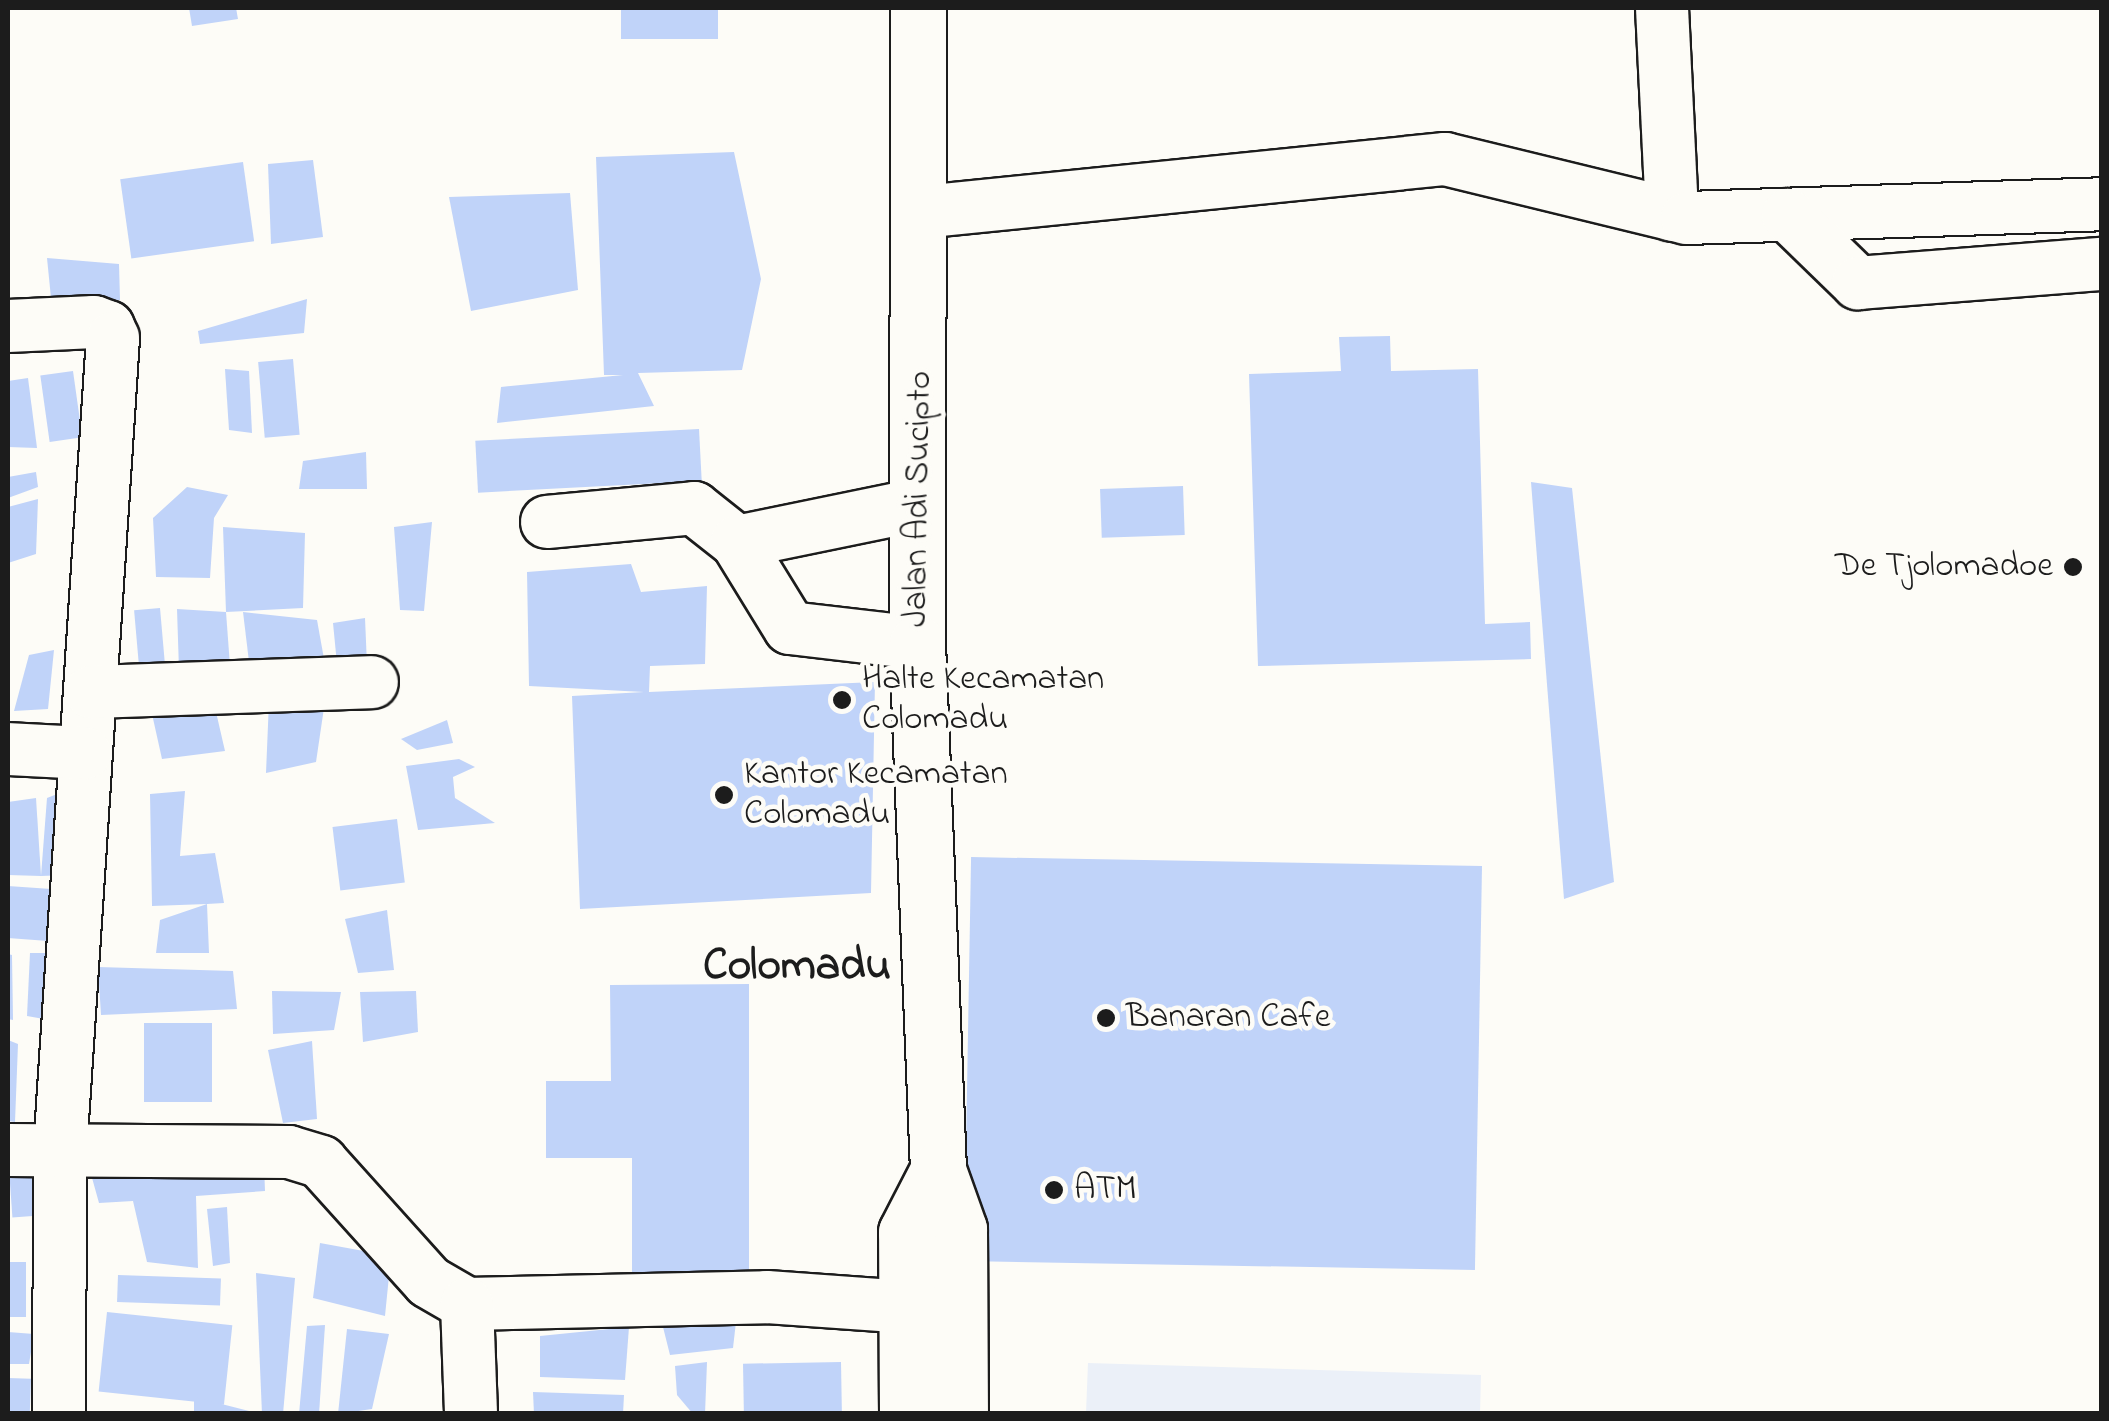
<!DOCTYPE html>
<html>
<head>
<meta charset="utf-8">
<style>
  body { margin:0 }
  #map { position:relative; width:2109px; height:1421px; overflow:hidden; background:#fdfcf7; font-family:"Indie Flower",sans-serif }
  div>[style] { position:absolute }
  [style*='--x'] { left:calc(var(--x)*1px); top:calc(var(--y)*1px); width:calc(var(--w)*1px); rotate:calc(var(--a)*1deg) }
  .built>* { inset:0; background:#ebf0f8 }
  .building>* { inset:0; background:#c0d3f9; transform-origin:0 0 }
  .roads { filter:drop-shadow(2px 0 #1c1c1c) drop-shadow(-2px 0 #1c1c1c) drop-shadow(0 2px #1c1c1c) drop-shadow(0 -2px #1c1c1c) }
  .minor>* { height:52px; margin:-26px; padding:0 26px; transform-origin:26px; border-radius:26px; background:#fdfcf7 }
  .highway>* { height:55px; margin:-27.5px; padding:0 27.5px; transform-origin:27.5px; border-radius:27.5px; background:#fdfcf7 }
  .dots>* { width:28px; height:28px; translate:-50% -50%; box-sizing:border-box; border:5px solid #fdfcf7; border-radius:50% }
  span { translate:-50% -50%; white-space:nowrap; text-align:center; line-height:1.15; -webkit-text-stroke:9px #fdfcf7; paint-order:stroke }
  .street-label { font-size:35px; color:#1c1c1c }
  .poi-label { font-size:35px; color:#1c1c1c }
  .right { translate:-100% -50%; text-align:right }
  .left { translate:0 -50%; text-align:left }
  .district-label { font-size:45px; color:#1c1c1c; font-weight:700 }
  .frame { position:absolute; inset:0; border:10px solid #1c1c1c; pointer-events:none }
</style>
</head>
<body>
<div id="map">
  <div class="built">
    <i style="clip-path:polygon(1088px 1363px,1481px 1375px,1480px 1413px,1086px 1413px)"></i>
  </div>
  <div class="building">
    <i style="clip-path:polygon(189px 8px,236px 8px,238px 19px,192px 26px)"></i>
    <i style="left:621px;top:8px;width:97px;height:31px"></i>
    <i style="clip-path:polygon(734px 152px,761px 279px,742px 370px,638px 373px,654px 406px,497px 423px,501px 387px,623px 375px,604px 375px,596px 157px)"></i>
    <i style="clip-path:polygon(313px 160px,323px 237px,271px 244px,268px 164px)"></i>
    <i style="left:243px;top:162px;width:80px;height:124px;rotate:82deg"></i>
    <i style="clip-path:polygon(570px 193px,578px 290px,471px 311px,449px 197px)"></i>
    <i style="clip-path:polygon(47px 258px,119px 264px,120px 300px,51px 298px)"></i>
    <i style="clip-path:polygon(307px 299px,304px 333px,200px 344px,198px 331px)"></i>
    <i style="clip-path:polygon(1390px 336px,1391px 371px,1478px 369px,1485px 624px,1530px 622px,1531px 659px,1258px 666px,1249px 374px,1341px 371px,1339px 337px)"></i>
    <i style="left:293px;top:359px;width:76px;height:35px;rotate:85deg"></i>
    <i style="clip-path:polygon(225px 369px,249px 371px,252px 433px,229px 430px)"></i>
    <i style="left:73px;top:371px;width:67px;height:33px;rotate:82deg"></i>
    <i style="clip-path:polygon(28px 378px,37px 448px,8px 447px,8px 381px)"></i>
    <i style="left:699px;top:429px;width:52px;height:224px;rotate:87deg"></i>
    <i style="clip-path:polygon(366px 452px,367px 489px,299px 489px,303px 461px)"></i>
    <i style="clip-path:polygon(36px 472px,38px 487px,8px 498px,8px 477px)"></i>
    <i style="clip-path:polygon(1531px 482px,1572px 488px,1614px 882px,1564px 899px)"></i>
    <i style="left:1183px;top:486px;width:49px;height:83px;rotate:88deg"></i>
    <i style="clip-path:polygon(187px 487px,228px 495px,214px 518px,210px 578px,156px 577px,153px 518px)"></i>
    <i style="clip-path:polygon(38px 499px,36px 554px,8px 563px,8px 507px)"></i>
    <i style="clip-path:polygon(432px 522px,424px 611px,400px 610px,394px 527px)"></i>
    <i style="clip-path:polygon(223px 527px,305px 533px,303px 608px,226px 612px)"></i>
    <i style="clip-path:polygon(631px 564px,641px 592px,707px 586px,705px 664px,650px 666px,649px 692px,875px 682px,871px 893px,580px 909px,572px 696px,644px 692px,529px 686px,527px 572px)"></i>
    <i style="left:160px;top:608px;width:66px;height:26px;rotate:85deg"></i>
    <i style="clip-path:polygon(177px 609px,226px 612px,230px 666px,179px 670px)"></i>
    <i style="clip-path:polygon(243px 612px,317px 620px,326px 670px,250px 670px)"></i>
    <i style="clip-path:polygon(365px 618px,367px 665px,337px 664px,333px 623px)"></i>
    <i style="clip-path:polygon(54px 650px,48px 709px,14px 711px,29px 655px)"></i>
    <i style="clip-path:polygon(213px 699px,225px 751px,162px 759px,150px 705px)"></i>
    <i style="clip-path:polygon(269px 701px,325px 701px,316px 762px,266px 773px)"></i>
    <i style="clip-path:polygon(447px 720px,453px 743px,417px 750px,401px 739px)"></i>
    <i style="clip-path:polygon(459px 759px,475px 767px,453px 777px,455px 798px,495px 823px,418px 830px,406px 766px)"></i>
    <i style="clip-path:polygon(65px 791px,66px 875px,41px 876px,47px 798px)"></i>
    <i style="clip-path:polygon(185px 791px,180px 856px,215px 853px,224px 903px,207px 904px,209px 953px,156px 953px,160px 920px,207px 904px,152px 906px,150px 794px)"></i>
    <i style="clip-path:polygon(36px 798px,41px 876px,8px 875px,8px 802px)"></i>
    <i style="left:397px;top:819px;width:64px;height:65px;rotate:83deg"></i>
    <i style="left:1482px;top:866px;width:404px;height:511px;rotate:91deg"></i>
    <i style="left:8px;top:886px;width:54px;height:52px;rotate:4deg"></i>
    <i style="clip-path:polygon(387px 910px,394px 970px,358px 973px,345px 919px)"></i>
    <i style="clip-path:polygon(30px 953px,62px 953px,55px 1021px,27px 1016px)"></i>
    <i style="clip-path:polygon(8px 954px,12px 955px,13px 1020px,8px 1019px)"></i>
    <i style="clip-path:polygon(98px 967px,233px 971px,237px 1009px,101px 1015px)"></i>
    <i style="clip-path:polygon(749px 984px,749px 1272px,632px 1272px,632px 1158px,546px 1158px,546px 1081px,611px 1081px,610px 985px)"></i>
    <i style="clip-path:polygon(272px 991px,341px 992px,334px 1030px,273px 1034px)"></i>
    <i style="clip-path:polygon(416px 991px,418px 1032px,363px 1042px,360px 992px)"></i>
    <i style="left:144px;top:1023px;width:68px;height:79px"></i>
    <i style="clip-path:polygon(8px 1040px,18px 1044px,15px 1122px,8px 1121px)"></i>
    <i style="clip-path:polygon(312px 1041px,317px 1119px,283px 1123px,268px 1050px)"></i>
    <i style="left:45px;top:1153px;width:62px;height:37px;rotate:86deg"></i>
    <i style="clip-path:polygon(264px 1164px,265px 1191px,196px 1196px,198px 1268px,147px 1262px,133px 1201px,99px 1203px,89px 1167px)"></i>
    <i style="clip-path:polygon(227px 1207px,230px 1263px,213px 1266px,207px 1209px)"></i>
    <i style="clip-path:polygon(320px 1243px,391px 1256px,385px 1316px,313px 1298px)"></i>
    <i style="left:8px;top:1262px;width:18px;height:55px"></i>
    <i style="clip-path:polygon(256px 1273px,295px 1278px,283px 1414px,262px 1414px)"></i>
    <i style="left:118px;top:1275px;width:103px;height:27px;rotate:2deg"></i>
    <i style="left:107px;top:1312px;width:126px;height:80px;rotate:6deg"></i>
    <i style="clip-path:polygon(737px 1313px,733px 1348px,670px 1355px,660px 1315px)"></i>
    <i style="clip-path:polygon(325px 1325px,319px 1414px,299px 1414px,307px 1326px)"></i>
    <i style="clip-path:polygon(629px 1327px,625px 1380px,540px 1377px,540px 1336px)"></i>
    <i style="clip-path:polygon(347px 1329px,389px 1334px,372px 1409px,338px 1414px)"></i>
    <i style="clip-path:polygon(8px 1332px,34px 1334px,29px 1364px,8px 1364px)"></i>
    <i style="clip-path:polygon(707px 1362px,705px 1414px,693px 1414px,677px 1395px,675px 1366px)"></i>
    <i style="left:841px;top:1362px;width:52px;height:98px;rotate:89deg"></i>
    <i style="left:8px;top:1378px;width:23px;height:36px;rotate:2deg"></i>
    <i style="clip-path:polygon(533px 1392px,624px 1395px,623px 1414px,534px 1414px)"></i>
    <i style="clip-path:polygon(194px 1397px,253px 1412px,253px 1414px,194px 1414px)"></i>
  </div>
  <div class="roads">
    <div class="minor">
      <i style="--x:1662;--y:8;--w:207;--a:87.2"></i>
      <i style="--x:922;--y:212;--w:526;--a:-5.79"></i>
      <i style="--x:1445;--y:159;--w:249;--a:13.7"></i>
      <i style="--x:1687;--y:218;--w:415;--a:-1.9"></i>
      <i style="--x:1788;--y:215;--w:98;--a:44.2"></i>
      <i style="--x:1858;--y:283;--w:245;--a:-4.5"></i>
      <i style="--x:8;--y:326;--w:86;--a:-2.7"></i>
      <i style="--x:94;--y:322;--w:15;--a:20"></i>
      <i style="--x:108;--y:327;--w:12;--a:66"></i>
      <i style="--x:113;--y:338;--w:815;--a:93.73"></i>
      <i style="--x:60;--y:1151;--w:263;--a:90.2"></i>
      <i style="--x:547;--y:522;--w:148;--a:-5.4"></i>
      <i style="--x:694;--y:508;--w:55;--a:38.3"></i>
      <i style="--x:737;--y:542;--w:101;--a:58.4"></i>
      <i style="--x:790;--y:628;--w:128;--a:6.7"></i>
      <i style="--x:737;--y:542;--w:185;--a:-11.6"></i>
      <i style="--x:91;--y:692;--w:281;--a:-2"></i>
      <i style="--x:8;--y:749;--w:77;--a:3"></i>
      <i style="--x:8;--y:1150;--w:281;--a:0.4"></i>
      <i style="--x:289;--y:1152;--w:34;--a:17"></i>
      <i style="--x:321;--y:1162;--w:161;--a:48"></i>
      <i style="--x:429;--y:1282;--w:44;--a:30.1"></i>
      <i style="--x:467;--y:1304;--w:300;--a:-1.3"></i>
      <i style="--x:767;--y:1297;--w:139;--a:4.1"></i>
      <i style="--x:467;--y:1304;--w:110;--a:87.9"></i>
    </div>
    <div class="highway">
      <i style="--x:918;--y:8;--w:635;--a:90.09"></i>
      <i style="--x:917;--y:643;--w:527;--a:87.72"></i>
      <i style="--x:938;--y:1170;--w:63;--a:70.4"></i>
      <i style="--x:959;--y:1229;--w:185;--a:89.7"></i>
      <i style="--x:907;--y:1414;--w:182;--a:-90.3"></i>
      <i style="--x:906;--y:1232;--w:70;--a:-62.7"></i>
    </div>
  </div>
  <div class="dots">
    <i style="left:2073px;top:567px;background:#1c1c1c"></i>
    <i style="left:842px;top:700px;background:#1c1c1c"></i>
    <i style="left:724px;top:795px;background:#1c1c1c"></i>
    <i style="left:1106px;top:1018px;background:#1c1c1c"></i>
    <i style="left:1054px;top:1190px;background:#1c1c1c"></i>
  </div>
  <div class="street-label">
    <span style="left:919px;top:499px;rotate:-89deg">Jalan Adi Sucipto</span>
  </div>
  <div class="poi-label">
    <span class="right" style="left:2053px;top:567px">De Tjolomadoe</span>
    <span class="left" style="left:862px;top:700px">Halte Kecamatan<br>Colomadu</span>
    <span class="left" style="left:744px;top:795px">Kantor Kecamatan<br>Colomadu</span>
    <span class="left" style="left:1126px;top:1018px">Banaran Cafe</span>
    <span class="left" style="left:1074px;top:1190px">ATM</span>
  </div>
  <div class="district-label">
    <span style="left:797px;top:968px">Colomadu</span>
  </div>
  <div class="frame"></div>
</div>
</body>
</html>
